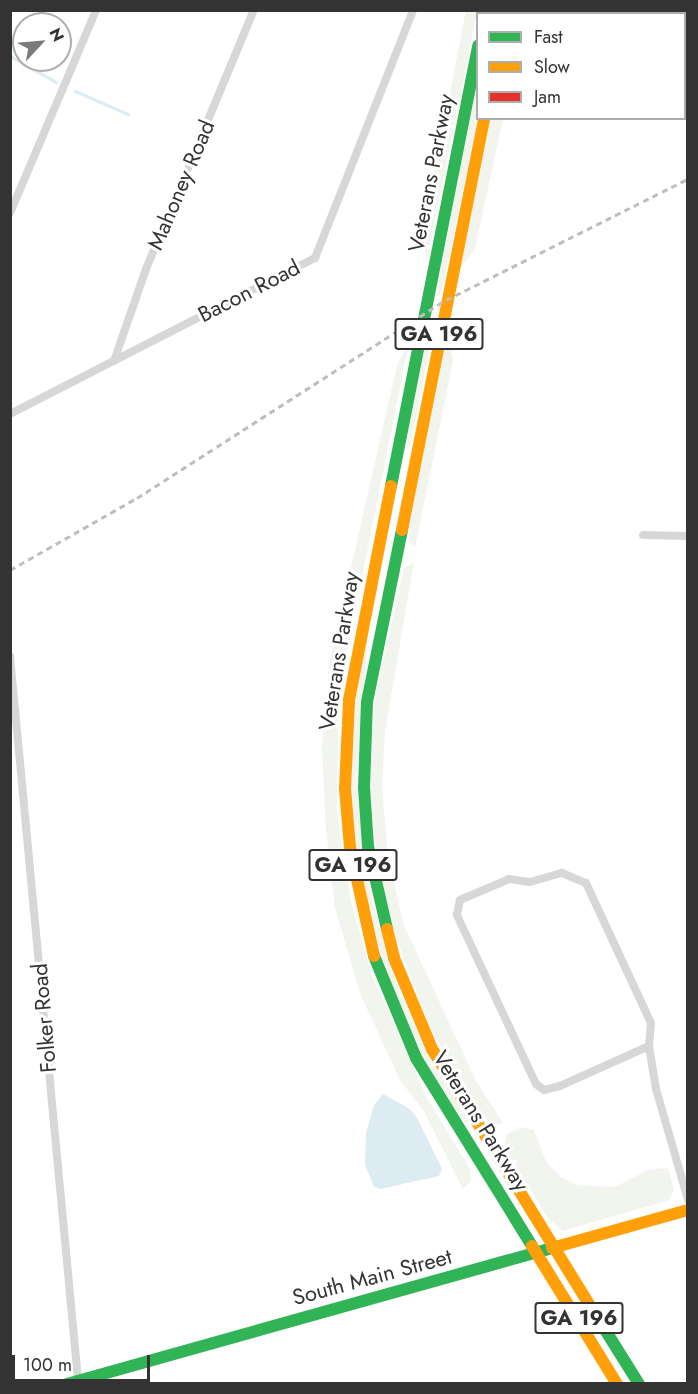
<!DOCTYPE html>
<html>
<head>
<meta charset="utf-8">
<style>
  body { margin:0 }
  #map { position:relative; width:698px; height:1394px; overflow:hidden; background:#fff; font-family:Jost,sans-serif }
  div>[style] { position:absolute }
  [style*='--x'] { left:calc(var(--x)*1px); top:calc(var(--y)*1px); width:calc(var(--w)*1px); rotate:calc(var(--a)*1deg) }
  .green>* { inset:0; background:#f1f5ed }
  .water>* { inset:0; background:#ddebf3 }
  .stream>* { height:3px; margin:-1.5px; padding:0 1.5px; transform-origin:1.5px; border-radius:1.5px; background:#ddebf3 }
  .street>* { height:8px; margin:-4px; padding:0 4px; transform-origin:4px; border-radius:4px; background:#d7d7d7 }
  .fast>* { height:12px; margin:-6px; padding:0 6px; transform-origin:6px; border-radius:6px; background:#30b455 }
  .slow>* { height:12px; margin:-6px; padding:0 6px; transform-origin:6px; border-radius:6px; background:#ff9f0a }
  .jam>* { height:12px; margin:-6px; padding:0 6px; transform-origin:6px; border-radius:6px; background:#e5322d }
  .rail>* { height:3px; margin-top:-1.5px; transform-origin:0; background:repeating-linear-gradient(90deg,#bebebe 0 6px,transparent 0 10.5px) }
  span { translate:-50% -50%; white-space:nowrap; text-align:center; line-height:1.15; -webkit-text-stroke:6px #fff; paint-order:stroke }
  .shield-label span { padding:2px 4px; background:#fff; border:2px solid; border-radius:4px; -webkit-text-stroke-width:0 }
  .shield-label { font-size:21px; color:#333; font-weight:700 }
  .street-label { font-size:22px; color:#333 }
  .frame { position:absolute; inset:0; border:12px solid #333; pointer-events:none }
  .legend { position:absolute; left:476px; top:12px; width:210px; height:108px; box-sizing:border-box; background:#fff; border:2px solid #adadad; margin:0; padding:8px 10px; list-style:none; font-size:18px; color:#333 }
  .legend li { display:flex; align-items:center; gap:12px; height:30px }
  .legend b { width:30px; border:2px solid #adadad }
  .north { position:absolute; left:12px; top:12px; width:60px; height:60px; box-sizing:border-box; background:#fff; border:2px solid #adadad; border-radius:50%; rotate:64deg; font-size:16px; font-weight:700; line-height:24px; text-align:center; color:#333 }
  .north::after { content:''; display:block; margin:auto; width:21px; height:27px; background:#7a7a7a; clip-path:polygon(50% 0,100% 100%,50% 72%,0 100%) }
  .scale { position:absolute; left:12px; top:1355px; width:138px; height:27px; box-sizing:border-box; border:3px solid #333; border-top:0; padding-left:8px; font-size:18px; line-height:21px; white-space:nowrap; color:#333; -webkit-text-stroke:4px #fff; paint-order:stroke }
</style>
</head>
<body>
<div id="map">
  <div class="green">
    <i style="clip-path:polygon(466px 10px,477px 11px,427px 260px,422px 237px)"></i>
    <i style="clip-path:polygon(477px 73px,478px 119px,441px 294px,436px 297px)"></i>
    <i style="clip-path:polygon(491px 119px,503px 119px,475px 249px,460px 268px)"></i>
    <i style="clip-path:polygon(433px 315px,436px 316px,410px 447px,407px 447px,409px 418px)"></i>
    <i style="clip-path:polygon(448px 334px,453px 361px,415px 548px,409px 540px,411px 517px)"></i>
    <i style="clip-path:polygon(409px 343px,344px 667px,338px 719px,337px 814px,350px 898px,371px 973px,427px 1098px,470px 1169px,471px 1181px,463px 1189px,423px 1110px,400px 1080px,361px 996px,335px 908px,326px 830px,322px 747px,330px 660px,397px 365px)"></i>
    <i style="clip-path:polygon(414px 562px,385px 731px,382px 787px,388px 855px,403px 923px,476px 1081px,503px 1123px,497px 1125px,489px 1122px,473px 1103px,431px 1030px,392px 927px,377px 857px,370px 788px,375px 696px,404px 568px)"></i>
    <i style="clip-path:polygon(363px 646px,367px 647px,356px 780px,368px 886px,399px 991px,433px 1063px,469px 1121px,466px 1124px,442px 1091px,412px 1038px,376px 947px,355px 847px,351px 802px,352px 723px)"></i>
    <i style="clip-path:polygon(520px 1128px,533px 1129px,547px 1163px,562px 1178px,578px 1185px,615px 1187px,647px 1170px,668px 1168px,674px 1190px,669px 1200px,659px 1203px,562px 1231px,548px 1218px,509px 1156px,505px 1142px,507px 1134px)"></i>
  </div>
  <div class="water">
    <i style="clip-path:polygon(383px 1094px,410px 1109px,417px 1118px,442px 1169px,439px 1176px,381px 1189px,374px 1187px,365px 1165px,366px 1133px,374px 1105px)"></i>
  </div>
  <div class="stream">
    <i style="--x:10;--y:56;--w:53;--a:29.5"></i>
    <i style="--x:75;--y:91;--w:58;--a:23.5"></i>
  </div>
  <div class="street">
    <i style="--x:545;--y:14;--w:4;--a:-63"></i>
    <i style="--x:10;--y:213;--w:220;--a:-67"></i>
    <i style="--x:114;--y:361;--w:97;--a:-70.8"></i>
    <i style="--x:146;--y:269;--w:281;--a:-67.4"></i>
    <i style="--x:10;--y:414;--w:343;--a:-27.1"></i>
    <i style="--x:315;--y:258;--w:267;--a:-68.4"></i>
    <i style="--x:643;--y:535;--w:45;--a:1.3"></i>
    <i style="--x:10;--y:656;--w:727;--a:84.63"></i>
    <i style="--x:649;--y:1046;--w:98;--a:155.8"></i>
    <i style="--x:560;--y:1086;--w:16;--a:166"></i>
    <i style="--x:544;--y:1090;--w:10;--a:-143"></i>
    <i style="--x:536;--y:1084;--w:187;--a:-115.1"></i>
    <i style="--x:457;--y:915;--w:15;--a:-79"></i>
    <i style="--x:460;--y:900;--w:53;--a:-23.2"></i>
    <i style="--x:509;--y:879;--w:21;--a:8"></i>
    <i style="--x:530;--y:882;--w:33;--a:-16"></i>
    <i style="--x:562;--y:873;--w:26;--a:23"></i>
    <i style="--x:586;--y:883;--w:154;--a:65.1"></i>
    <i style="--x:651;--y:1023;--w:23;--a:95"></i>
    <i style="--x:649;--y:1046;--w:44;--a:80.8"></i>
    <i style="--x:656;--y:1089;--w:116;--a:73.9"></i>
  </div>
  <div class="fast">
    <i style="--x:391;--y:486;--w:449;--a:-78.8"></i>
    <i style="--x:387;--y:929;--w:85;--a:-102.9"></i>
    <i style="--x:368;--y:846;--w:58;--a:-93.9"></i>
    <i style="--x:364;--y:788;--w:86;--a:-88"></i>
    <i style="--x:367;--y:702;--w:176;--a:-78.5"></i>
    <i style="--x:374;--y:956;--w:110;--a:67.6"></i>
    <i style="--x:416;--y:1058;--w:221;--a:58.3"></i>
    <i style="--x:594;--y:1312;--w:85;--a:58"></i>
    <i style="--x:67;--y:1384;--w:504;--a:-15.66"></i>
  </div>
  <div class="slow">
    <i style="--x:507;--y:10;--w:4;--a:90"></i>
    <i style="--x:402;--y:530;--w:420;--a:-78.7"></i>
    <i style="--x:387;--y:929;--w:30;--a:76"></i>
    <i style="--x:394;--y:958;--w:99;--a:67.3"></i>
    <i style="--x:432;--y:1049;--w:309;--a:58.4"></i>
    <i style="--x:374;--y:956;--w:111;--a:-102.5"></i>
    <i style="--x:350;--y:848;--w:59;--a:-94.8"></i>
    <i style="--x:345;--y:789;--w:89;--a:-87.4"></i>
    <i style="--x:349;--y:700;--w:218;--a:-78.9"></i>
    <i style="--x:532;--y:1246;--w:162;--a:58.4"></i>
    <i style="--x:552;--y:1248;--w:141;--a:-15.6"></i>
  </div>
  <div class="jam">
    <i style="--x:484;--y:14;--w:4;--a:-76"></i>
  </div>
  <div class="rail">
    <i style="--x:10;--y:570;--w:146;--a:-29.6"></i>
    <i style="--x:137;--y:498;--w:367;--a:-32.7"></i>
    <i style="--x:446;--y:300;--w:271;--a:-26.6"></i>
  </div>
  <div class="shield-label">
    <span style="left:439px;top:334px">GA 196</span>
    <span style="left:353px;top:865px">GA 196</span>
    <span style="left:579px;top:1318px">GA 196</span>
  </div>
  <div class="street-label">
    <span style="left:431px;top:173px;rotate:-79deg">Veterans Parkway</span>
    <span style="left:181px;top:185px;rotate:-67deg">Mahoney Road</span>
    <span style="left:249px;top:291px;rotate:-27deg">Bacon Road</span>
    <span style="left:339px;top:651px;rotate:-81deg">Veterans Parkway</span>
    <span style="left:44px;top:1018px;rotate:-95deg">Folker Road</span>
    <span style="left:481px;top:1121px;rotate:58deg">Veterans Parkway</span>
    <span style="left:372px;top:1277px;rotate:-15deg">South Main Street</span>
  </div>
  <div class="frame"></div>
  <ul class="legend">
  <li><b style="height:8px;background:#30b455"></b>Fast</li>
  <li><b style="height:8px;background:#ff9f0a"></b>Slow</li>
  <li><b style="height:8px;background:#e5322d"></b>Jam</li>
  </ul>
  <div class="north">N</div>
  <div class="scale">100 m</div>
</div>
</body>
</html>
